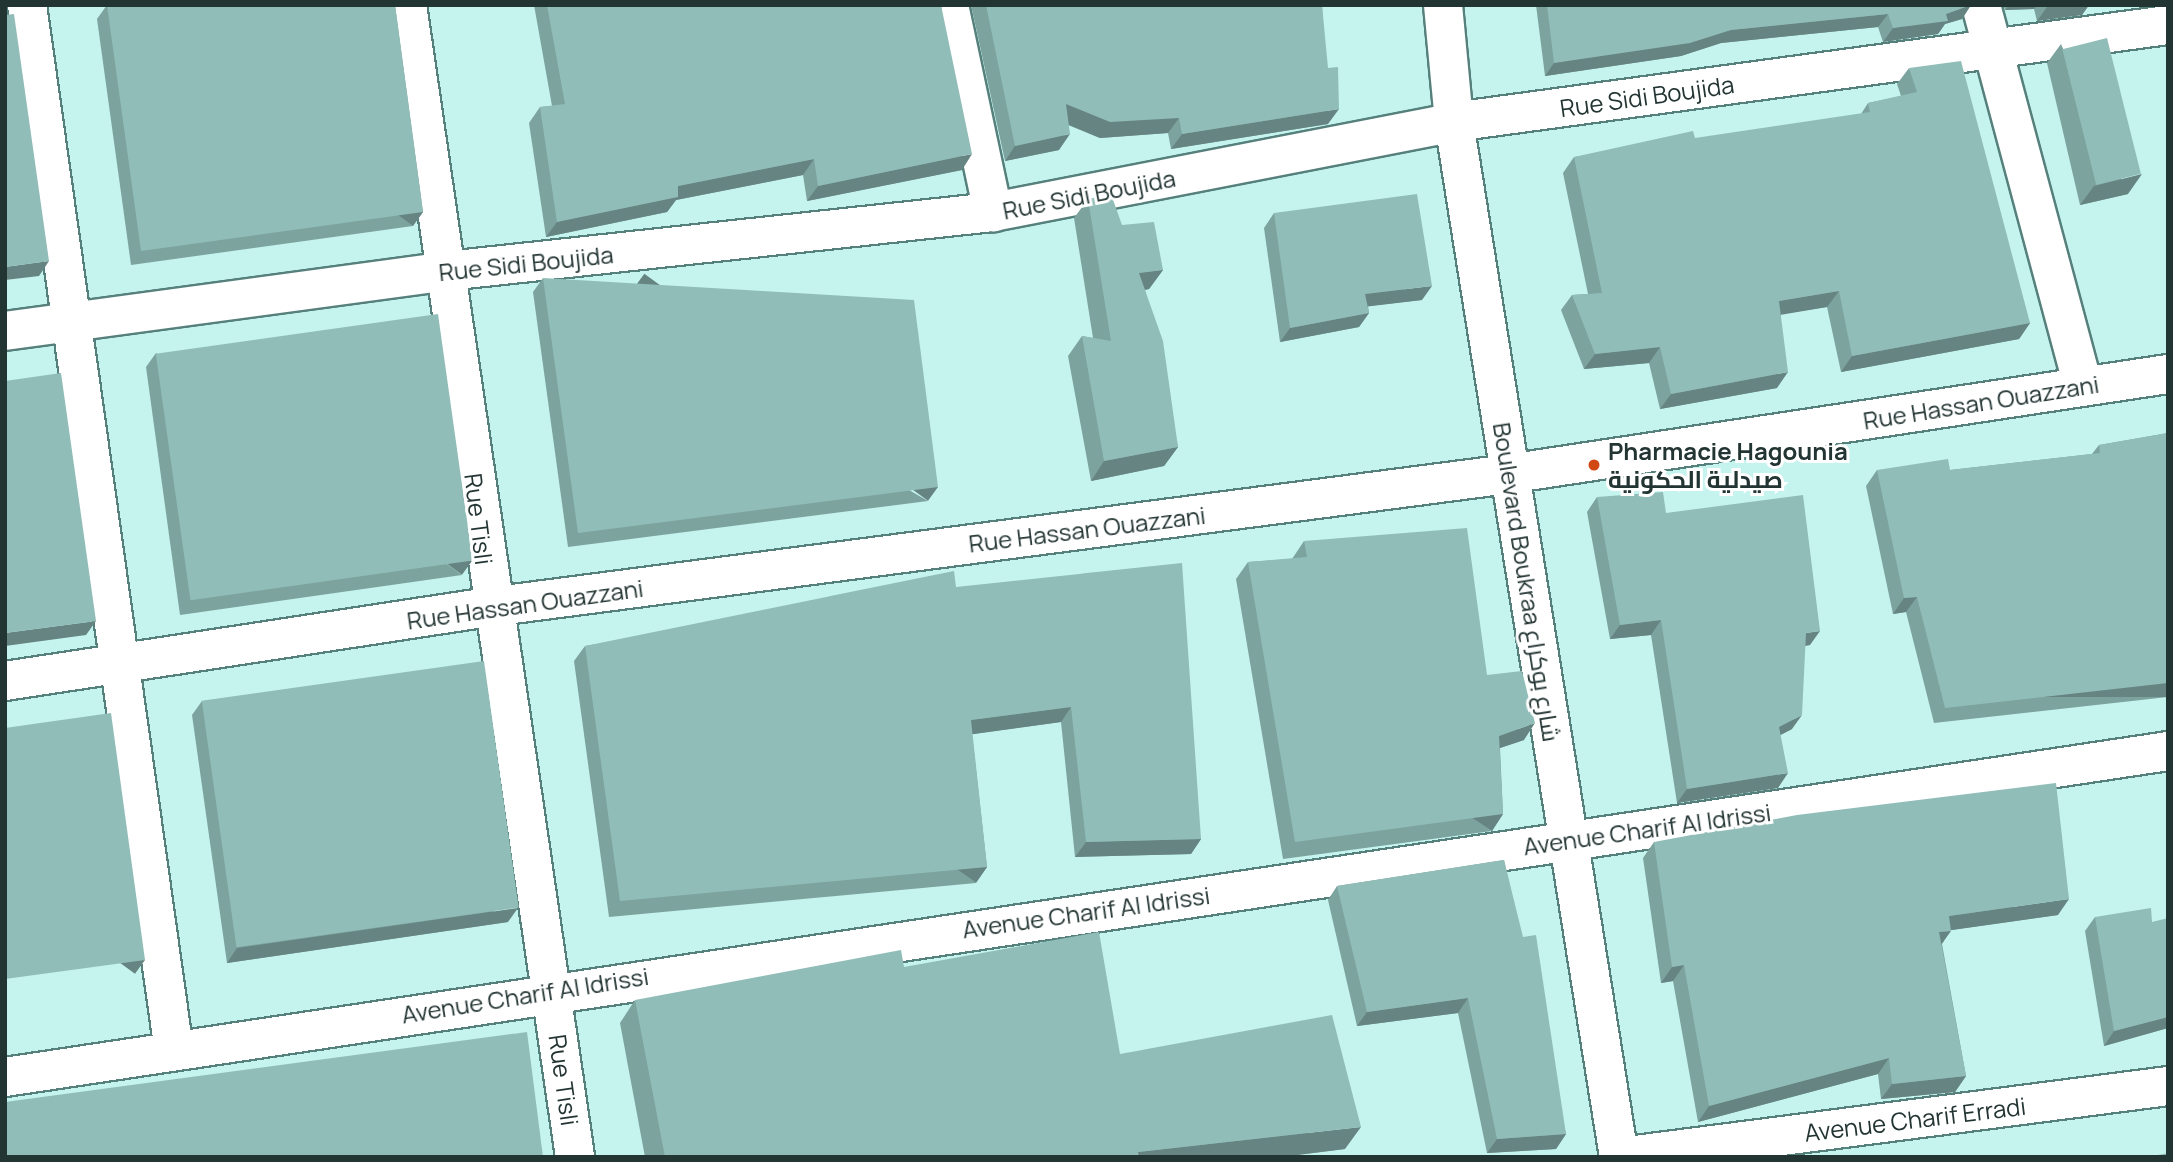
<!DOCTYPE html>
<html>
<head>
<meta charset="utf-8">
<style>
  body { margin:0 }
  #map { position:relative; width:2173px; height:1162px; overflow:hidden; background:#c5f3ee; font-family:Manrope,Cairo,sans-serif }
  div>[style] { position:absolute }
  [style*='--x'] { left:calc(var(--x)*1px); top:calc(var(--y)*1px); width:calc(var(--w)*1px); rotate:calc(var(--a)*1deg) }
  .roads { filter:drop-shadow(2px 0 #56807c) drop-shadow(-2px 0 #56807c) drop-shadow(0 2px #56807c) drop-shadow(0 -2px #56807c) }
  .minor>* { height:38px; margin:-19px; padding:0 19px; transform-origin:19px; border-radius:19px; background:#fff }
  .wall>* { inset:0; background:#7da39e }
  .shaded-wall>* { inset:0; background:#668481; transform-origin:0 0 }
  .building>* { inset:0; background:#91bdb8; transform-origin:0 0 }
  .dots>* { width:19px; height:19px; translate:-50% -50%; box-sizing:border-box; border:4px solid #fff; border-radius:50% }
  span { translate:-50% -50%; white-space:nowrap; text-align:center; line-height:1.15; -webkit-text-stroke:6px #fff; paint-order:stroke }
  .street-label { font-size:24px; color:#233533 }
  .poi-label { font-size:24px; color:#233533; font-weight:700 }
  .left { translate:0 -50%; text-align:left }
  .frame { position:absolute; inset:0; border:7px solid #233533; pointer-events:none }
</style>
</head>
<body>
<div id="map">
  <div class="roads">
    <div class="minor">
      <i style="--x:27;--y:5;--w:1056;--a:82"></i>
      <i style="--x:407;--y:5;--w:1164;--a:81.7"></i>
      <i style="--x:949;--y:5;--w:212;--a:78"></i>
      <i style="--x:1443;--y:5;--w:118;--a:84.6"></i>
      <i style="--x:1454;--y:122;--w:1048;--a:80.94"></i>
      <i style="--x:1981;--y:5;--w:393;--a:75"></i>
      <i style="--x:5;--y:331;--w:446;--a:-7.7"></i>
      <i style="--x:447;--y:271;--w:549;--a:-6.17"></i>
      <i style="--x:993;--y:212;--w:470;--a:-11"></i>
      <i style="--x:1454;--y:122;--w:721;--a:-7.74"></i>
      <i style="--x:5;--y:681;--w:491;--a:-8.7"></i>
      <i style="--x:490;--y:607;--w:1027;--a:-7.44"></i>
      <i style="--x:1508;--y:474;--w:668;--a:-8.62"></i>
      <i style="--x:5;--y:1077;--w:2187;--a:-8.57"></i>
      <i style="--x:1620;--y:1157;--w:553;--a:-7.38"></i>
    </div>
  </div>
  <div class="wall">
    <i style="clip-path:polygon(107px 5px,395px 5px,423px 212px,413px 226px,131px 265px,97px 19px)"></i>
    <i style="clip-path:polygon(534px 5px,941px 5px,962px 170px,807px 201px,803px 175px,676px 200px,667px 212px,546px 237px,529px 123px,540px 107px,552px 106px)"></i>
    <i style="clip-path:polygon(971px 5px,1322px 5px,1328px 124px,1171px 149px,1168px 133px,1100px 138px,1068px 125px,1059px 150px,1005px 161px)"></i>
    <i style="clip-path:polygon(1536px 5px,1971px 5px,1962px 19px,1945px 24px,1938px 34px,1883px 42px,1878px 27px,1721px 43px,1681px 56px,1545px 76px)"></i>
    <i style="clip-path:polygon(2003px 5px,2089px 5px,2082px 15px,2037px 21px,2034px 9px,2005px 10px)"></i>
    <i style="clip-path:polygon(2061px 44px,2128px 194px,2080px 205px,2047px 63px)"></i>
    <i style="clip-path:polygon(1909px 68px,2030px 323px,2019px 339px,1841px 372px,1827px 307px,1781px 314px,1777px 388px,1660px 409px,1649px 363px,1584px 369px,1561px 310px,1572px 295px,1588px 294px,1563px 173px,1574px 157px,1861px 114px,1868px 103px,1901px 96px,1897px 84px)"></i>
    <i style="clip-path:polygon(1088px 199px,1122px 225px,1163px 270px,1149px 289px,1145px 290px,1178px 447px,1164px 466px,1091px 481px,1068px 356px,1082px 336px,1093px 338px,1074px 218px)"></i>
    <i style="clip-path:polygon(1274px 213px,1422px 300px,1368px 306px,1369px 313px,1359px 327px,1280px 342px,1264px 228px)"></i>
    <i style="clip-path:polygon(543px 278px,928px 501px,568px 547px,533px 292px)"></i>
    <i style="clip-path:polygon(156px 353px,462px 575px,180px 615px,146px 367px)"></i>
    <i style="clip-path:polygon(2168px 433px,2168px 697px,1934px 723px,1906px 612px,1893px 614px,1866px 486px,1877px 470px,1950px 470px,2092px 454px,2099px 445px)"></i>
    <i style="clip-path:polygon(1597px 497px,1666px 513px,1810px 645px,1805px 646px,1792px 729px,1780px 735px,1778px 788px,1677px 803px,1651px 635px,1610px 639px,1587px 512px)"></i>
    <i style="clip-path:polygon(1304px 541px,1487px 675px,1524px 740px,1500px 748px,1503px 814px,1492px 831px,1283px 859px,1236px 579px,1248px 562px,1292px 559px)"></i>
    <i style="clip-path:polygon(956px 587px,1201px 839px,1191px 854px,1075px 857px,1061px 722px,972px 734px,987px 867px,976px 883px,609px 917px,574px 661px,585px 646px)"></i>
    <i style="clip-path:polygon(202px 701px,508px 922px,227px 963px,192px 715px)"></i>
    <i style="clip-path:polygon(1654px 842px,2058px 915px,1951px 930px,1942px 944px,1966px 1076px,1955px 1092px,1881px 1099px,1878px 1074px,1698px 1122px,1673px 981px,1661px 983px,1643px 858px)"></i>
    <i style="clip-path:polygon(1504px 860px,1566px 1134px,1556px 1149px,1487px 1153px,1458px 1013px,1357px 1026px,1328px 900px,1337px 886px)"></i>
    <i style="clip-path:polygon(2095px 917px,2152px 922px,2168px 1028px,2104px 1046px,2085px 931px)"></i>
    <i style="clip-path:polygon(635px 1000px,1120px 1054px,1345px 1149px,1281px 1157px,645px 1157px,620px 1023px)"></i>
  </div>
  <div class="shaded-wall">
    <i style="clip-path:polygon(1971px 5px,1962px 19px,1945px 24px,1938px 34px,1883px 42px,1893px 28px,1946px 14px)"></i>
    <i style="clip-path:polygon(2009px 5px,2037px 5px,2034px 9px,2005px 10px)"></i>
    <i style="clip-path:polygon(2061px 5px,2089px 5px,2082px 15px,2037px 21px,2047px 7px)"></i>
    <i style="clip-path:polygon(1888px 14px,1878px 27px,1721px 43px,1681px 56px,1545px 76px,1554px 63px,1731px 30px)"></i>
    <i style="clip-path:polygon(1066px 104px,1179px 118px,1168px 133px,1100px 138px,1055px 119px)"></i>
    <i style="clip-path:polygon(1339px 109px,1328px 124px,1171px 149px,1182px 134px)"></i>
    <i style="clip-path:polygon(1070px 134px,1059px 150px,1005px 161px,1015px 146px)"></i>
    <i style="clip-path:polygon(972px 154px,962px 170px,807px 201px,818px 186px)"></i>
    <i style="clip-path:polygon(814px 159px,803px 175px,676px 200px,667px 212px,546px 237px,557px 222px,678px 186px)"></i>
    <i style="clip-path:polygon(2142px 174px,2128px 194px,2080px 205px,2094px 186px)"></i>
    <i style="left:423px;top:212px;width:17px;height:285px;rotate:126deg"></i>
    <i style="clip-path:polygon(49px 261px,39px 276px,5px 280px,5px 267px)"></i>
    <i style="clip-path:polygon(1163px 270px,1149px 289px,1125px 293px,1139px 273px)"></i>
    <i style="clip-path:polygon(1432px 286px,1422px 300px,1355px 308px,1365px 294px)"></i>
    <i style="clip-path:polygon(1839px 291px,1827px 307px,1768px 317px,1779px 301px)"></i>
    <i style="clip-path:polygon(1369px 313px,1359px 327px,1280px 342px,1290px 328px)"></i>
    <i style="clip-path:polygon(2030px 323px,2019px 339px,1841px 372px,1852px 356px)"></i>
    <i style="clip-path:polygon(1660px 347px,1649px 363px,1584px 369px,1595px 354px)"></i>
    <i style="clip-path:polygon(1788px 372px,1777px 388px,1660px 409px,1671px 394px)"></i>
    <i style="clip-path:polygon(1178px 447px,1164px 466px,1091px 481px,1104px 461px)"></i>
    <i style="left:938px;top:487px;width:17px;height:363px;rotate:126deg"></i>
    <i style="left:472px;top:561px;width:17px;height:285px;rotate:126deg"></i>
    <i style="clip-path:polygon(1917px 597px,1906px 612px,1893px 614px,1904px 598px)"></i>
    <i style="clip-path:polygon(1661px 620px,1651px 635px,1610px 639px,1620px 625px)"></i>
    <i style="clip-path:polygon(96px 621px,86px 635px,5px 646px,5px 633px)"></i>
    <i style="clip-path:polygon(1820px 631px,1810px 645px,1796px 647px,1806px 633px)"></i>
    <i style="left:2168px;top:683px;width:14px;height:224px;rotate:90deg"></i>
    <i style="clip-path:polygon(1071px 707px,1061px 722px,960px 736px,971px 720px)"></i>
    <i style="clip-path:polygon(1802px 715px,1792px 729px,1769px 741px,1779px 727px)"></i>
    <i style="clip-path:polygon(1535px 723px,1524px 740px,1488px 752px,1499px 736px)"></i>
    <i style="clip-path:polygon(1788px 773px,1778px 788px,1677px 803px,1687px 789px)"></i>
    <i style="left:1503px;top:814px;width:20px;height:210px;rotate:123deg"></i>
    <i style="clip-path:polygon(1201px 839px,1191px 854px,1075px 857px,1086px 842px)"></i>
    <i style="left:987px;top:867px;width:19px;height:369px;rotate:125deg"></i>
    <i style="clip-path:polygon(2069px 899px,2058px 915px,1938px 932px,1949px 916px)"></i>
    <i style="clip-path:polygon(518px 908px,508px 922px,227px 963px,237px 948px)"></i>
    <i style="clip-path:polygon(1951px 931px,1940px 946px,1939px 932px)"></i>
    <i style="left:145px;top:960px;width:17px;height:141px;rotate:126deg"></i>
    <i style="clip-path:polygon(1684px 965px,1673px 981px,1661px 983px,1672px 967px)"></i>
    <i style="clip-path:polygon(1468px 998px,1458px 1013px,1357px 1026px,1367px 1012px)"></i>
    <i style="clip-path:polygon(2168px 1017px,2168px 1028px,2104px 1046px,2114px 1031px)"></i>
    <i style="clip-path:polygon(1889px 1058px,1878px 1074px,1698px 1122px,1709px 1106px)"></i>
    <i style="clip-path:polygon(1966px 1076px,1955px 1092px,1881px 1099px,1892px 1084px)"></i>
    <i style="clip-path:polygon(1361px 1127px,1345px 1149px,1281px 1157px,1135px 1157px,1138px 1152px)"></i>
    <i style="clip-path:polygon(1566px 1134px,1556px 1149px,1487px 1153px,1497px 1139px)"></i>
  </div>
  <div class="building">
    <i style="clip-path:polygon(107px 5px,395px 5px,423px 212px,141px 251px)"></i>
    <i style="clip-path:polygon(547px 5px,941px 5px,972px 154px,818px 186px,814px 159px,678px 186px,678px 197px,557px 222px,540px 107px,565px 104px)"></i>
    <i style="clip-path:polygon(986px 5px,1322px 5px,1328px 68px,1338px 67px,1339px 109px,1182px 134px,1179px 118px,1110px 122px,1066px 104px,1070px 134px,1015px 146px)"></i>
    <i style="clip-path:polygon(1547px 5px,1971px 5px,1946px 14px,1948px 21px,1893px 28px,1888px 14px,1731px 30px,1690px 43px,1554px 63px)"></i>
    <i style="clip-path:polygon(14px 14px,49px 261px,5px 267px,5px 15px)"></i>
    <i style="left:2107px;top:38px;width:140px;height:46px;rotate:76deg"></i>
    <i style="clip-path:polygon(1961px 61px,2030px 323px,1852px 356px,1839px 291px,1779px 301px,1788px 372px,1671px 394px,1660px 347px,1595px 354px,1572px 295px,1602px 293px,1574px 157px,1693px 131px,1695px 138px,1870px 112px,1868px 103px,1917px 92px,1909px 68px)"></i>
    <i style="clip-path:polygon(1111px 194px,1122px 225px,1154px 222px,1163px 270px,1139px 273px,1163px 341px,1178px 447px,1104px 461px,1082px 336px,1111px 341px,1088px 199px)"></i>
    <i style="clip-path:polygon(1417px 194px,1432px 286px,1365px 294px,1369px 313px,1290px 328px,1274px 213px)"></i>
    <i style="clip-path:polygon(543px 278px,914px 300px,938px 487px,578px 533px)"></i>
    <i style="left:438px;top:314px;width:249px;height:285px;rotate:82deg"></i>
    <i style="clip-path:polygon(61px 373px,96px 621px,5px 633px,5px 381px)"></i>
    <i style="clip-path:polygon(2168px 433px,2168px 683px,1945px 708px,1917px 597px,1904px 598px,1877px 470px,1948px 459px,1950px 470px,2100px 453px,2099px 445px)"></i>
    <i style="clip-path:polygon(1663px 492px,1666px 513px,1803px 495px,1820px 631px,1806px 633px,1802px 715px,1779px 727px,1788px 773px,1687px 789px,1661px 620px,1620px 625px,1597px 497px)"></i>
    <i style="clip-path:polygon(1467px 528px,1487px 675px,1522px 671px,1535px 723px,1499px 736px,1503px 814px,1295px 842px,1248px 562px,1307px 557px,1304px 541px)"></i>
    <i style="clip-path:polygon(1182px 563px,1201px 839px,1086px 842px,1071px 707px,971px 720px,987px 867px,620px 901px,585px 646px,954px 571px,956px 587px)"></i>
    <i style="left:484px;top:661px;width:249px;height:285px;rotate:82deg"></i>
    <i style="clip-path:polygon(111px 713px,145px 960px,5px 979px,5px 728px)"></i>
    <i style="clip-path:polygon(2056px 783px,2069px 899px,1949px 916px,1951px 931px,1939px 932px,1966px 1076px,1892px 1084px,1889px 1058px,1709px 1106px,1684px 965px,1672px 967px,1654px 842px,1797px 815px)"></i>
    <i style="clip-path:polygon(1504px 860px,1523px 937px,1536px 935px,1566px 1134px,1497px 1139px,1468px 998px,1367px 1012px,1337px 886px)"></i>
    <i style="clip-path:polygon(2151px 908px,2152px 922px,2168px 918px,2168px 1017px,2114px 1031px,2095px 917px)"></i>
    <i style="clip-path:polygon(1099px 932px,1120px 1054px,1332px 1015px,1361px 1127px,1138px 1152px,1139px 1157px,665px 1157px,635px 1000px,901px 950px,904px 967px)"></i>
    <i style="clip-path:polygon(527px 1032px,543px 1157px,5px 1157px,5px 1102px)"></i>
    <i style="clip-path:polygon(2168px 1153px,2168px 1157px,2153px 1157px,2153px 1156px)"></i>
  </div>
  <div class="dots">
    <i style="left:1594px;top:465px;background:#d04914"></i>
  </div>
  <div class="street-label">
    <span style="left:1647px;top:96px;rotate:-8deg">Rue Sidi Boujida</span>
    <span style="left:1089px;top:194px;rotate:-11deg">Rue Sidi Boujida</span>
    <span style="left:526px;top:263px;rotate:-6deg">Rue Sidi Boujida</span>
    <span style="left:1981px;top:402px;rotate:-9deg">Rue Hassan Ouazzani</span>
    <span style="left:479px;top:519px;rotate:83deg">Rue Tisli</span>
    <span style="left:1087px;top:529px;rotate:-7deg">Rue Hassan Ouazzani</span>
    <span style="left:1527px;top:582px;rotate:81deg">Boulevard Boukraa شارع بوكراع</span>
    <span style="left:525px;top:604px;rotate:-8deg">Rue Hassan Ouazzani</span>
    <span style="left:1647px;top:829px;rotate:-8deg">Avenue Charif Al Idrissi</span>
    <span style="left:1086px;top:912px;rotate:-8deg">Avenue Charif Al Idrissi</span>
    <span style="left:525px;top:995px;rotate:-9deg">Avenue Charif Al Idrissi</span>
    <span style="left:564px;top:1080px;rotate:82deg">Rue Tisli</span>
    <span style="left:1915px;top:1119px;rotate:-7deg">Avenue Charif Erradi</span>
  </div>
  <div class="poi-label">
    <span class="left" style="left:1608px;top:465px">Pharmacie Hagounia<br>صيدلية الحكونية</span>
  </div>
  <div class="frame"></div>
</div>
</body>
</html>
